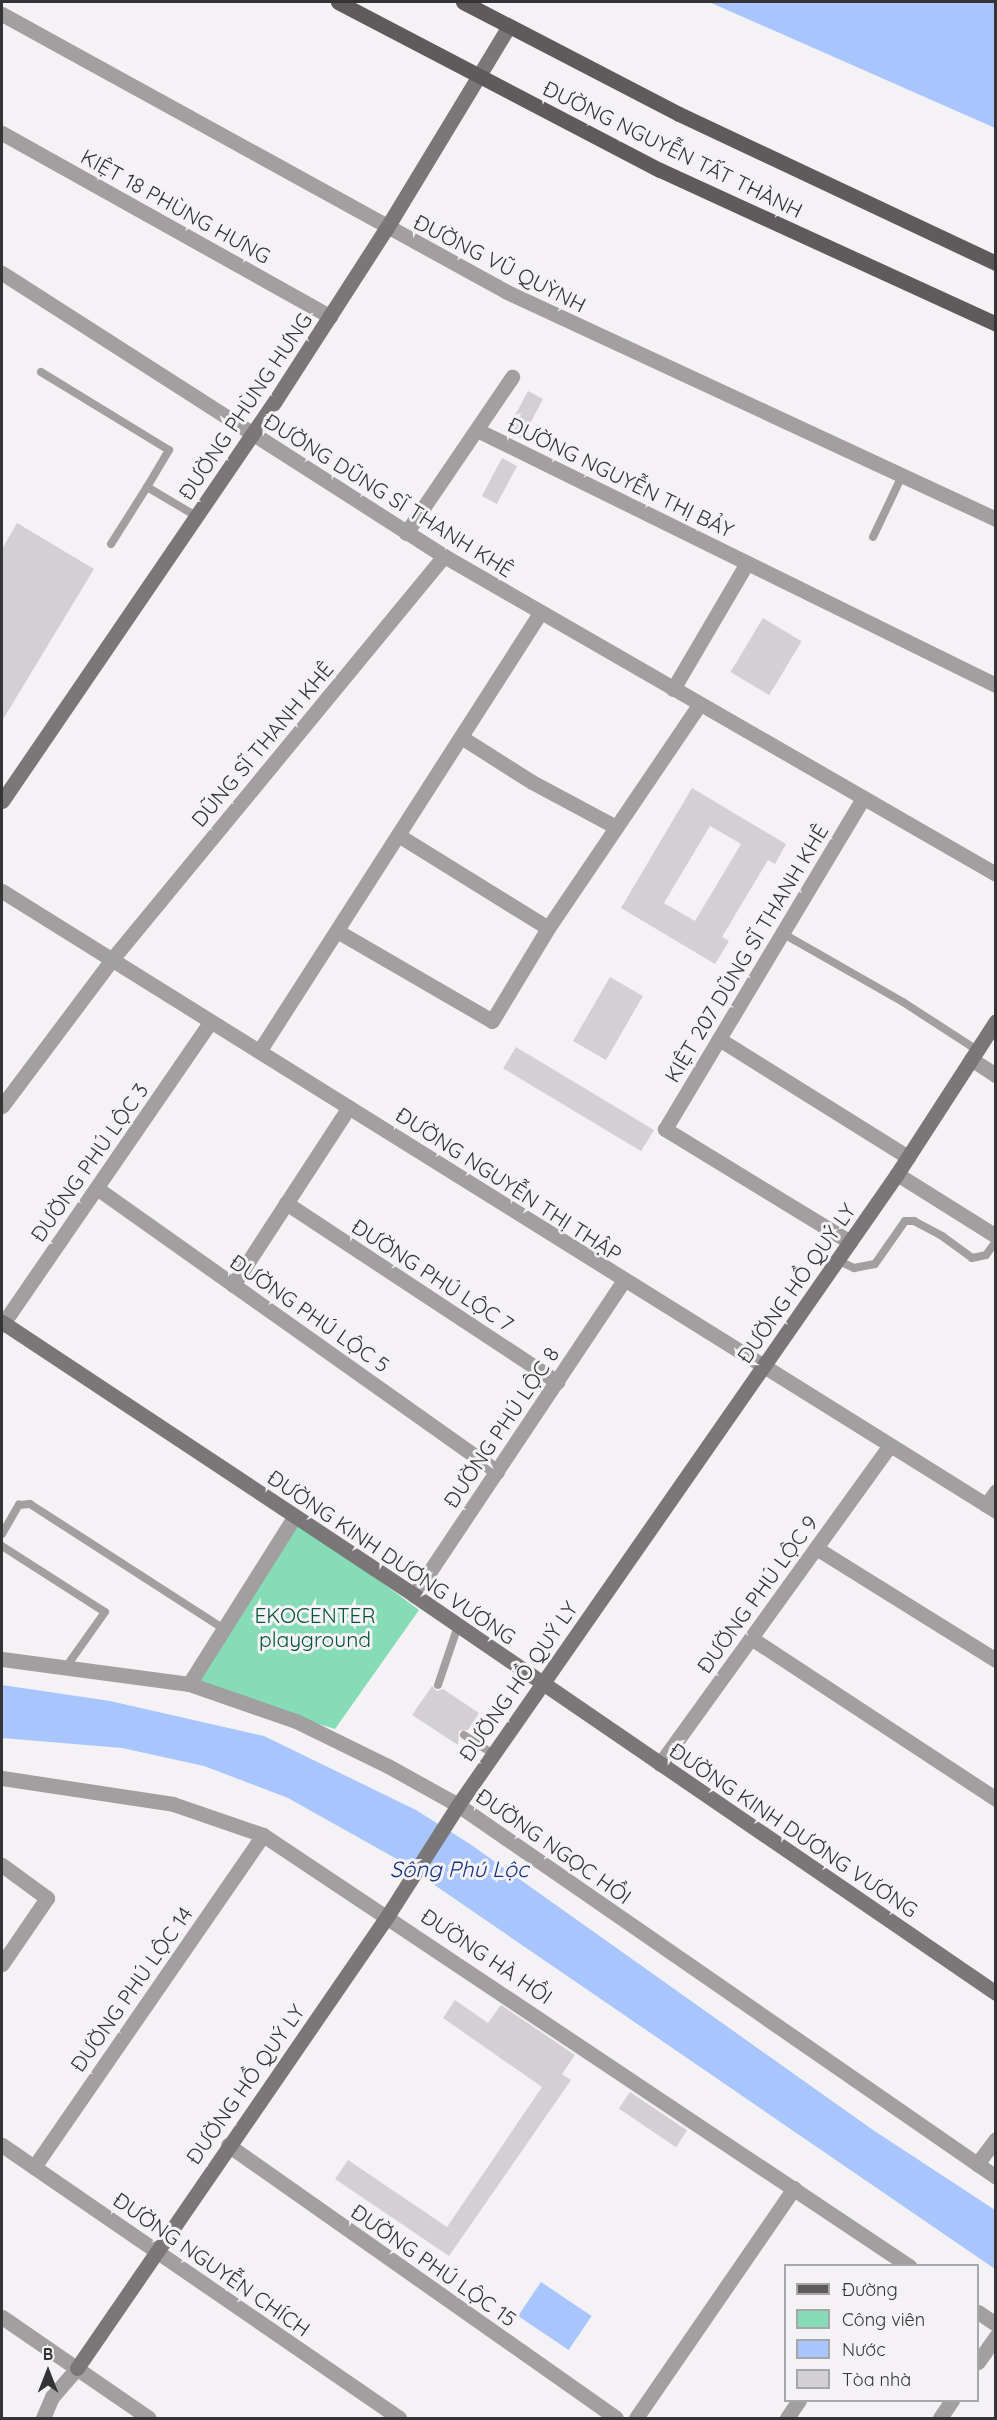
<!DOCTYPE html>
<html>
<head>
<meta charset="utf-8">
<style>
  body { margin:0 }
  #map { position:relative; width:997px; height:2420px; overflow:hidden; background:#f4f2f5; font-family:Quicksand,sans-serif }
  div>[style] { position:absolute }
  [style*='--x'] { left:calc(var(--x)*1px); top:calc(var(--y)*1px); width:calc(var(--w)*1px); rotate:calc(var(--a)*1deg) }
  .green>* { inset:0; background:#85dcb6 }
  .water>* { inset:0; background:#a9c5fe; transform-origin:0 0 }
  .building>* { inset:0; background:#d2d0d3; transform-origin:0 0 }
  .lane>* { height:8px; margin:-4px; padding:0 4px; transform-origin:4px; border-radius:4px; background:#a19fa0 }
  .street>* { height:15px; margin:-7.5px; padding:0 7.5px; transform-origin:7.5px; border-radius:7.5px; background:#a19fa0 }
  .secondary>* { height:15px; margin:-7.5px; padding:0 7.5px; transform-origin:7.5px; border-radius:7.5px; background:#7a7778 }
  .primary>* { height:15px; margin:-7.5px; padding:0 7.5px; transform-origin:7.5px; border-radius:7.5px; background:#5f5b5c }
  span { translate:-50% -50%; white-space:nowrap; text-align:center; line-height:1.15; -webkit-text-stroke:6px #f4f2f5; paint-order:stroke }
  .street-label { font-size:21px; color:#343335 }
  .park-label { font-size:21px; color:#04553b }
  .water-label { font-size:22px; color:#143281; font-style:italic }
  .frame { position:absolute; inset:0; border:3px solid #343335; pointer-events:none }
  .legend { position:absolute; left:784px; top:2264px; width:195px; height:138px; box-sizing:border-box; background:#f4f2f5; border:2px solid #a7a6a8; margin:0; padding:8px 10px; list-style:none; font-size:18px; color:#343335 }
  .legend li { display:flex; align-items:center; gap:12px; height:30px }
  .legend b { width:30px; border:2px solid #a7a6a8 }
  .north { position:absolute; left:18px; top:2342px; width:60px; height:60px; -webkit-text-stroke:4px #f4f2f5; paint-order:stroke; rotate:0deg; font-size:16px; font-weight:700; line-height:24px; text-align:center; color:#343335 }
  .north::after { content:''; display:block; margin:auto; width:21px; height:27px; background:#343335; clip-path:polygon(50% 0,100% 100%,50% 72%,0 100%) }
</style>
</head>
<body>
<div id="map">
  <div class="green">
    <i style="clip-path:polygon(294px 1517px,419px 1610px,335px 1729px,189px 1684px)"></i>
  </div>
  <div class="water">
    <i style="clip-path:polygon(709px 2px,995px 2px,995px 128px)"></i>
    <i style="clip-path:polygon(2px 1685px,110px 1701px,264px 1736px,416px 1810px,470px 1844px,873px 2130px,995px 2210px,995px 2269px,395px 1858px,288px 1798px,204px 1766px,122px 1748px,2px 1738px)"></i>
    <i style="left:541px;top:2282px;width:61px;height:41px;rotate:34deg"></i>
  </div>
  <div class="building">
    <i style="left:528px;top:391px;width:17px;height:45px;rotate:28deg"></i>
    <i style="left:502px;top:458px;width:17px;height:43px;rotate:28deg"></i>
    <i style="clip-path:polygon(17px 523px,94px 569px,2px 721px,2px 549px)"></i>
    <i style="left:763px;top:618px;width:45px;height:63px;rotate:31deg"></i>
    <i style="clip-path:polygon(evenodd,692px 788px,786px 844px,775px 864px,768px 860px,722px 937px,729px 941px,715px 964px,621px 908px,692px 788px,710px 826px,741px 844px,695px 921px,664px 903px,710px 826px)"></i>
    <i style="left:610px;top:977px;width:38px;height:74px;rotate:30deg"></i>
    <i style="left:516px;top:1047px;width:161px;height:25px;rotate:31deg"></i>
    <i style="clip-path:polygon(432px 1686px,437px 1691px,443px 1689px,479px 1713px,468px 1730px,459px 1731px,458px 1745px,412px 1715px)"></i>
    <i style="clip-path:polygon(455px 2000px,488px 2023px,501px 2005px,575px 2055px,562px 2074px,571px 2080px,449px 2256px,335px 2179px,348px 2160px,447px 2227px,542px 2087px,443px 2018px)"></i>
    <i style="left:630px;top:2092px;width:69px;height:20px;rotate:34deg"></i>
  </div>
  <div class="lane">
    <i style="--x:41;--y:372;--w:150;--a:31.4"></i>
    <i style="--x:169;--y:450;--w:43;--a:120.7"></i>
    <i style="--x:147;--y:487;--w:57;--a:30.6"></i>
    <i style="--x:873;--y:537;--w:68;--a:-64.6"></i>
    <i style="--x:111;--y:544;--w:67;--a:-57.7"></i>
    <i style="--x:782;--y:933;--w:139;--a:29.7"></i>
    <i style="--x:903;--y:1002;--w:88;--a:33"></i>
    <i style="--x:837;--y:1260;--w:19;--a:25"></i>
    <i style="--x:854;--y:1268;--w:21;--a:-11"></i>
    <i style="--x:875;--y:1264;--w:52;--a:-55.1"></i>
    <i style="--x:905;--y:1221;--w:9;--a:0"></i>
    <i style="--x:914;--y:1221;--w:32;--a:28"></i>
    <i style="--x:942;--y:1236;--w:37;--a:36"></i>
    <i style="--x:972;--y:1258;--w:14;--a:-12"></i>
    <i style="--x:986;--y:1255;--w:17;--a:-54"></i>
    <i style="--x:2;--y:1534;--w:34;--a:-60"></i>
    <i style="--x:19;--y:1505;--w:11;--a:-5"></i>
    <i style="--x:30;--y:1504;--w:231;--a:32.8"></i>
    <i style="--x:2;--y:1546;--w:122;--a:32.7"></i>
    <i style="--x:105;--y:1612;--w:67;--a:125.3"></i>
    <i style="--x:438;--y:1685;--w:62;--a:-71.3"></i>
    <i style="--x:464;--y:1735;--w:35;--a:33"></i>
  </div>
  <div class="street">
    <i style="--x:2;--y:14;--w:576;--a:28.83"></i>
    <i style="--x:507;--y:292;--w:539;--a:24.9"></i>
    <i style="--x:2;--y:133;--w:376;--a:29.2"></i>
    <i style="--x:2;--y:273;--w:525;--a:32.63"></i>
    <i style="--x:444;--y:556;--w:637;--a:29.95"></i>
    <i style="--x:477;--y:430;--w:578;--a:26.17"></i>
    <i style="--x:406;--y:533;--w:189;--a:-55.8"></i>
    <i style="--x:673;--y:689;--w:146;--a:-59.6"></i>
    <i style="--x:461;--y:737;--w:84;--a:32.4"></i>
    <i style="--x:532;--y:782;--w:95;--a:28.2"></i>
    <i style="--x:398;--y:835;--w:176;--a:31.8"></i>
    <i style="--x:2;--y:891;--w:1172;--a:31.95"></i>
    <i style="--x:337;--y:931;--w:179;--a:30.1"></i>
    <i style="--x:492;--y:1021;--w:109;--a:-58.9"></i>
    <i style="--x:548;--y:928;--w:269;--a:-55.9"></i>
    <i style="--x:719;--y:1039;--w:223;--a:32"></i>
    <i style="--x:260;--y:1050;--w:519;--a:-57.35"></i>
    <i style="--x:971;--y:1059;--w:30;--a:33"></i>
    <i style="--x:2;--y:1106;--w:185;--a:-53.1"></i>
    <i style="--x:113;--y:958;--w:521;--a:-50.53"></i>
    <i style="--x:897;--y:1174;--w:117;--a:32.1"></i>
    <i style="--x:98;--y:1189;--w:489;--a:35.3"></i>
    <i style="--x:286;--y:1203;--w:325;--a:33.4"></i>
    <i style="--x:850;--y:1242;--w:217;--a:-148.6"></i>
    <i style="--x:665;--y:1129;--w:386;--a:-59.1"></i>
    <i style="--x:233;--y:1285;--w:212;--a:-56.9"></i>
    <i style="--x:2;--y:1325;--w:368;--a:-55.5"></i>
    <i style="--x:986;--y:1505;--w:17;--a:-54"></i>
    <i style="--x:816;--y:1548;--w:212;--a:31.9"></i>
    <i style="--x:414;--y:1595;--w:376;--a:-56.3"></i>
    <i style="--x:751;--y:1638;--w:293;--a:33.3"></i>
    <i style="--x:2;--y:1659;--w:189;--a:7.6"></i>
    <i style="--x:189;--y:1684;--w:113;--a:19.1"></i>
    <i style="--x:296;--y:1721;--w:102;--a:26.1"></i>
    <i style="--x:388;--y:1766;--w:80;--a:29.1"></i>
    <i style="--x:458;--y:1805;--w:654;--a:34.66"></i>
    <i style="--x:189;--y:1684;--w:197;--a:-57.8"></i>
    <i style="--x:660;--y:1764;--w:391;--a:-54.2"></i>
    <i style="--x:2;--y:1778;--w:173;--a:8.6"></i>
    <i style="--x:173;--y:1804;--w:95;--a:19"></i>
    <i style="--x:263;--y:1835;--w:777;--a:33.71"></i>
    <i style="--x:2;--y:1865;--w:56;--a:36.3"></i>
    <i style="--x:47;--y:1898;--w:80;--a:124.3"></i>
    <i style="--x:2;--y:2145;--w:482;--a:34.5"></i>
    <i style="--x:228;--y:2145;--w:474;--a:35.1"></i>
    <i style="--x:977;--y:2164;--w:31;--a:-53"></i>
    <i style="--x:34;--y:2167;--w:403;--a:-55.4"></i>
    <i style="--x:978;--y:2312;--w:22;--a:34"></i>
    <i style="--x:2;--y:2317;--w:178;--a:34.5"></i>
    <i style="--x:978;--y:2362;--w:32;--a:-55"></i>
    <i style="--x:43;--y:2418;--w:23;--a:-67"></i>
    <i style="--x:52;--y:2397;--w:38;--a:-49"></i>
    <i style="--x:636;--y:2418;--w:279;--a:-55.5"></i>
    <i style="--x:787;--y:2418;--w:22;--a:-56"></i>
    <i style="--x:940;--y:2418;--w:22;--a:-56"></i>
  </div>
  <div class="secondary">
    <i style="--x:2;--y:801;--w:484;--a:-55.7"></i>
    <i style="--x:275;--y:401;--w:205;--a:-57.2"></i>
    <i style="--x:386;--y:229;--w:237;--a:-58.8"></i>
    <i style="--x:2;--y:1322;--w:494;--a:33.5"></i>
    <i style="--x:414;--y:1595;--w:705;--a:34.37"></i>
    <i style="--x:77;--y:2368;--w:549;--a:-55.53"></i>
    <i style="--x:388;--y:1915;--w:130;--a:-57.5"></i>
    <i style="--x:458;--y:1805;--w:769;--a:-55.17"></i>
    <i style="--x:897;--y:1174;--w:182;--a:-57.1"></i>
  </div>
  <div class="primary">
    <i style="--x:338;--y:2;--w:363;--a:27.6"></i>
    <i style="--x:660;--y:170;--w:370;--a:24.6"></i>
    <i style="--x:463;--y:2;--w:243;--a:27.4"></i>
    <i style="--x:679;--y:114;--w:350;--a:25.2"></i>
  </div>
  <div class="street-label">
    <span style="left:673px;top:149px;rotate:26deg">ĐƯỜNG NGUYỄN TẤT THÀNH</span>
    <span style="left:176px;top:206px;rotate:29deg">KIỆT 18 PHÙNG HƯNG</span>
    <span style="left:500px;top:263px;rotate:27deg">ĐƯỜNG VŨ QUỲNH</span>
    <span style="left:245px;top:406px;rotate:-56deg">ĐƯỜNG PHÙNG HƯNG</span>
    <span style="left:621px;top:477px;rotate:26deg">ĐƯỜNG NGUYỄN THỊ BẢY</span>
    <span style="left:389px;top:495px;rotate:32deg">ĐƯỜNG DŨNG SĨ THANH KHÊ</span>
    <span style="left:262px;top:744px;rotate:-50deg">DŨNG SĨ THANH KHÊ</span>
    <span style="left:746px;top:953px;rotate:-59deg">KIỆT 207 DŨNG SĨ THANH KHÊ</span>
    <span style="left:89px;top:1162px;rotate:-55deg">ĐƯỜNG PHÚ LỘC 3</span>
    <span style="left:509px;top:1184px;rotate:33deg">ĐƯỜNG NGUYỄN THỊ THẬP</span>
    <span style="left:433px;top:1275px;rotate:33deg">ĐƯỜNG PHÚ LỘC 7</span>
    <span style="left:796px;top:1283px;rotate:-55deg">ĐƯỜNG HỒ QUÝ LY</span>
    <span style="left:310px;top:1313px;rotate:35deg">ĐƯỜNG PHÚ LỘC 5</span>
    <span style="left:501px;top:1427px;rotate:-56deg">ĐƯỜNG PHÚ LỘC 8</span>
    <span style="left:392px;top:1557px;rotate:34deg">ĐƯỜNG KINH DƯƠNG VƯƠNG</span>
    <span style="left:757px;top:1594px;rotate:-54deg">ĐƯỜNG PHÚ LỘC 9</span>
    <span style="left:518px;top:1681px;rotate:-55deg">ĐƯỜNG HỒ QUÝ LY</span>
    <span style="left:794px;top:1830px;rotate:34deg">ĐƯỜNG KINH DƯƠNG VƯƠNG</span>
    <span style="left:554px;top:1846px;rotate:35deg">ĐƯỜNG NGỌC HỒI</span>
    <span style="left:487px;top:1956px;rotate:34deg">ĐƯỜNG HÀ HỒI</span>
    <span style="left:131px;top:1989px;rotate:-55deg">ĐƯỜNG PHÚ LỘC 14</span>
    <span style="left:245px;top:2084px;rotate:-55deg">ĐƯỜNG HỒ QUÝ LY</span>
    <span style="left:212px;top:2264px;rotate:35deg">ĐƯỜNG NGUYỄN CHÍCH</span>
    <span style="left:434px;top:2265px;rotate:35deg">ĐƯỜNG PHÚ LỘC 15</span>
  </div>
  <div class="park-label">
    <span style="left:315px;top:1627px">EKOCENTER<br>playground</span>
  </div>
  <div class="water-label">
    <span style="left:459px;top:1870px">Sông Phú Lộc</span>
  </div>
  <div class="frame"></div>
  <ul class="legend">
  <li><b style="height:8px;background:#5f5b5c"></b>Đường</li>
  <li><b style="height:16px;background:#85dcb6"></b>Công viên</li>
  <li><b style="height:16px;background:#a9c5fe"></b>Nước</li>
  <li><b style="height:16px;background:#d2d0d3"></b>Tòa nhà</li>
  </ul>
  <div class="north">B</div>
</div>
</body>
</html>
